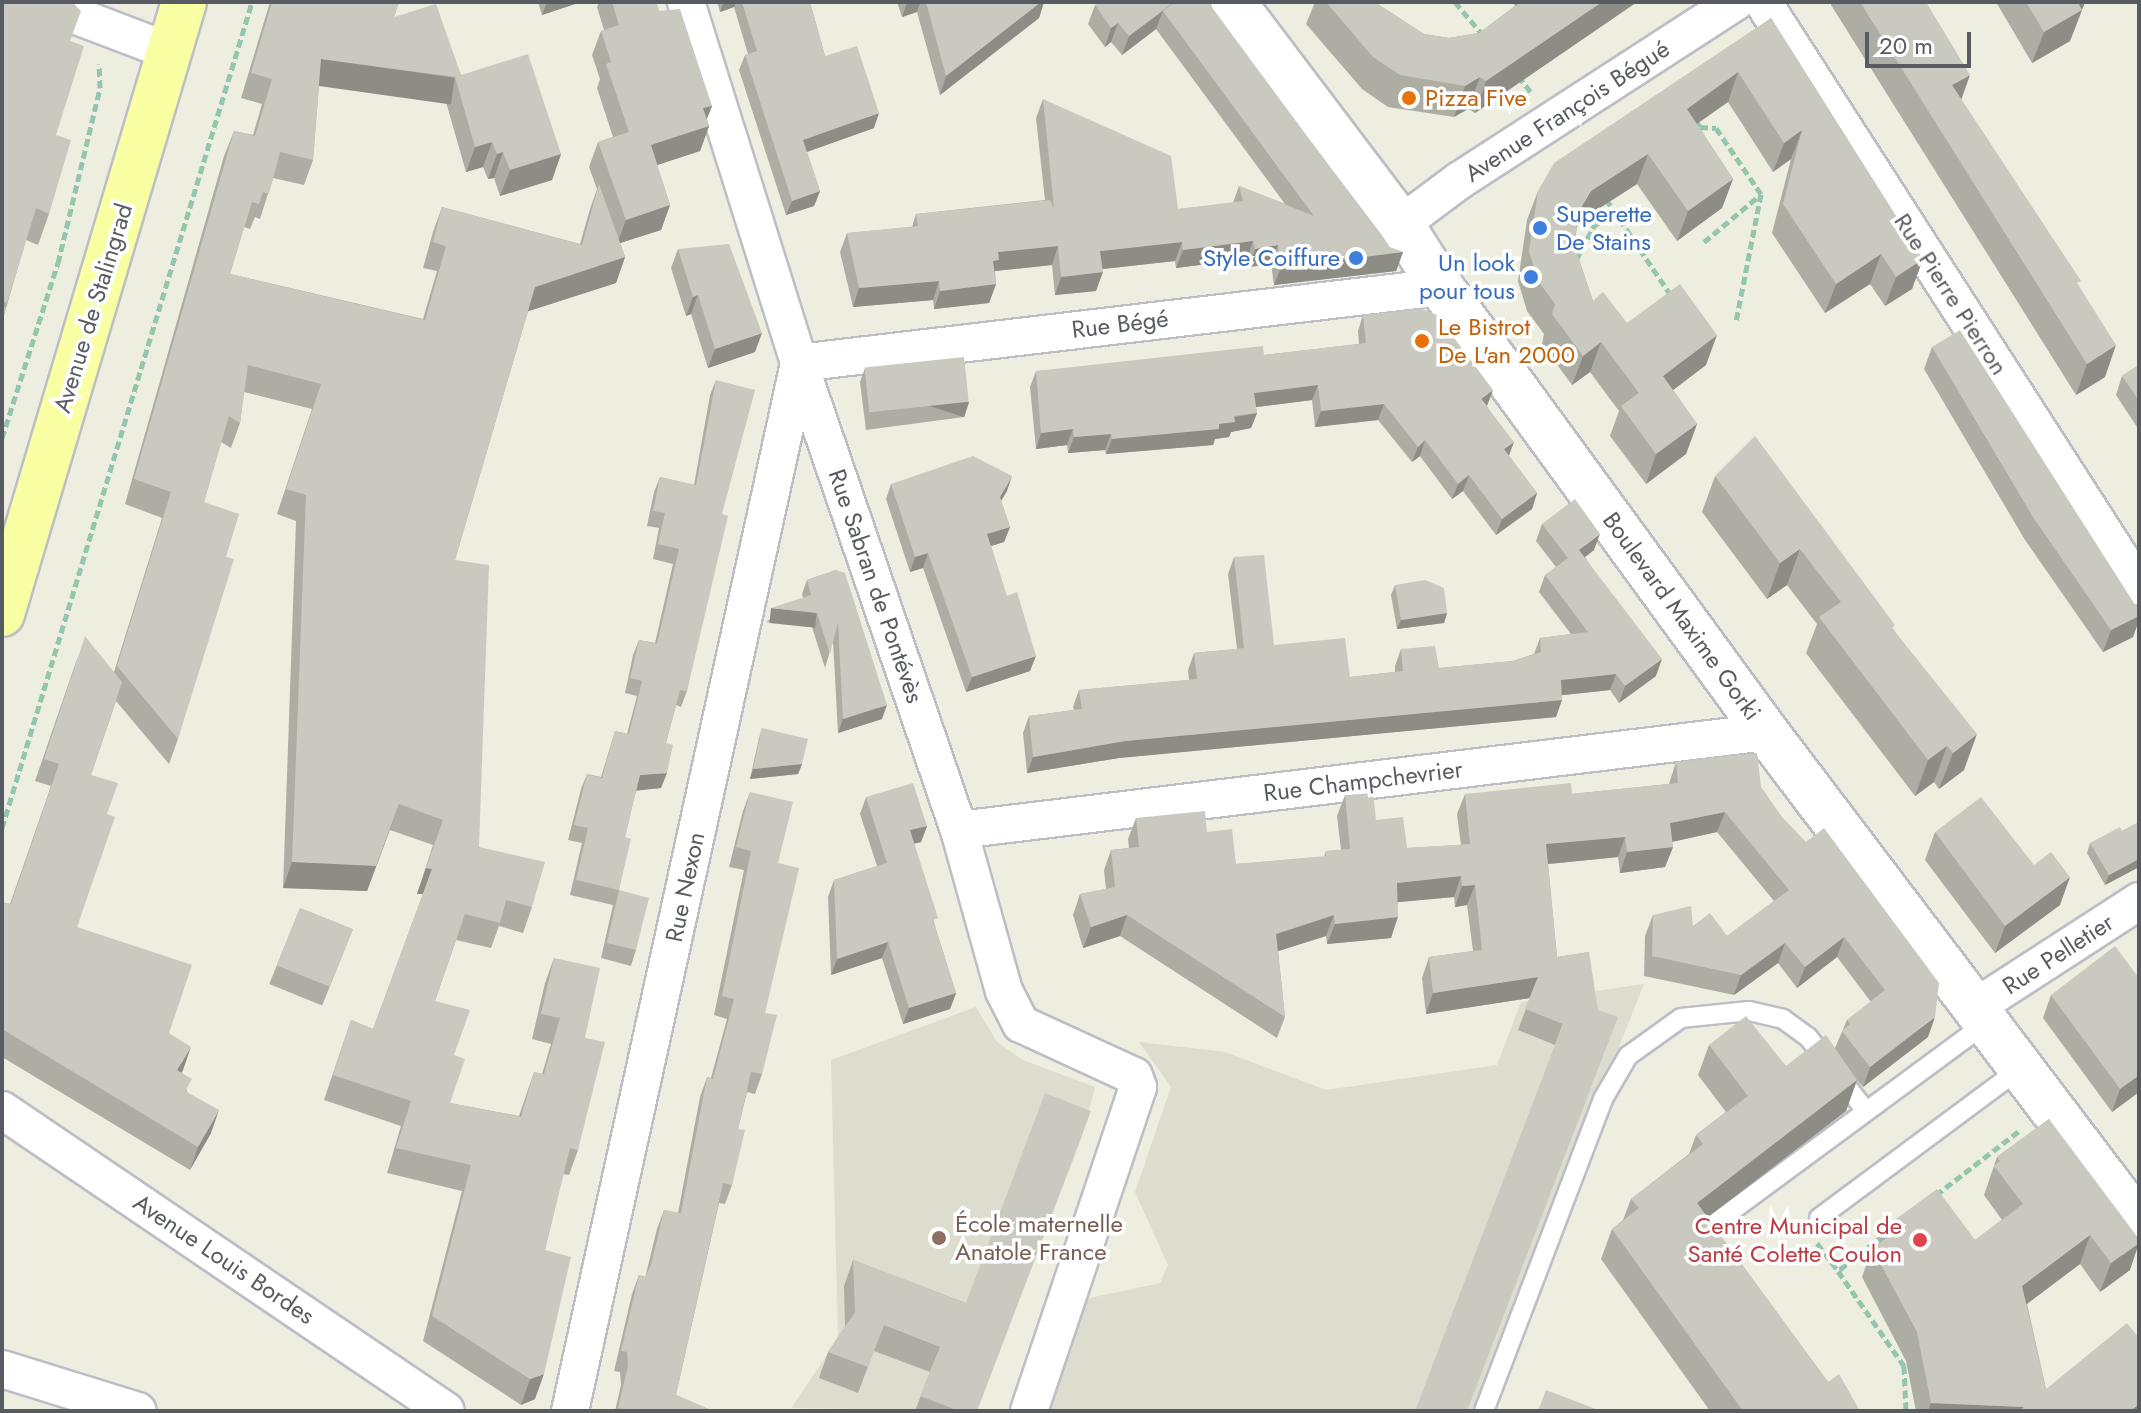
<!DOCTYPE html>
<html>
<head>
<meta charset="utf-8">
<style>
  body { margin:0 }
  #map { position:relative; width:2141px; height:1413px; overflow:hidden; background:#edede0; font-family:Jost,sans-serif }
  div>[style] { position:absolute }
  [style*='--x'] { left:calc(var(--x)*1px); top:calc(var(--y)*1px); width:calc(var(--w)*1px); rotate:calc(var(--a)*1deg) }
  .education>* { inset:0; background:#ddddcf }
  .path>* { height:5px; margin-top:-2.5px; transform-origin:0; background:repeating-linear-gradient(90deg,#94c6ae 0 8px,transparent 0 12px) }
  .roads { filter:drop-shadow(2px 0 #bdbec5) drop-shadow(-2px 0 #bdbec5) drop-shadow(0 2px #bdbec5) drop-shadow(0 -2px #bdbec5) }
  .lane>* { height:18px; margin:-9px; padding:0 9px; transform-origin:9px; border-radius:9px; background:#fff }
  .street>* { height:36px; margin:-18px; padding:0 18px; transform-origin:18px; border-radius:18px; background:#fff }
  .secondary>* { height:44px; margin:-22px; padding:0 22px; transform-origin:22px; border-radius:22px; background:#fff }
  .primary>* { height:44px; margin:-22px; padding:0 22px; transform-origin:22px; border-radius:22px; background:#f9ffa3 }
  .wall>* { inset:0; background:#aeada4; transform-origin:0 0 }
  .shaded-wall>* { inset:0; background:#8d8d86; transform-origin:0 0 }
  .building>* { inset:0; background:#cac9bf; transform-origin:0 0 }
  .dots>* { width:22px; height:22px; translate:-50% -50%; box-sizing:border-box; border:4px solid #fff; border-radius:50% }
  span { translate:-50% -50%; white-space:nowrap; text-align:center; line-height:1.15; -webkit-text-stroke:7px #fff; paint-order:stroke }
  .food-label { font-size:24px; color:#c56008 }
  .left { translate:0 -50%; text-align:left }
  .street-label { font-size:24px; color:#595b62 }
  .shop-label { font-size:24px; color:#366cbe }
  .right { translate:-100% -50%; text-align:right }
  .education-label { font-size:24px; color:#785e54 }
  .health-label { font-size:24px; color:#be3a42 }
  .frame { position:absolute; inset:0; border:4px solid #595b62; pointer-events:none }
  .scale { position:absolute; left:1865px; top:32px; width:106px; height:36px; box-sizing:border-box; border:4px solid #595b62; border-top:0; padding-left:10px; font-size:24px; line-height:28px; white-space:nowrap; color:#595b62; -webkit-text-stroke:6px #fff; paint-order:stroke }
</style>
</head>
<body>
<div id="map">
  <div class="education">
    <i style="clip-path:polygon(1644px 984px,1474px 1411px,1051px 1411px,1085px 1299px,1160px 1283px,1168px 1265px,1135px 1192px,1171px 1087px,1139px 1042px,1225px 1052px,1326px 1090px,1497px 1065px,1521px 1002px)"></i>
    <i style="clip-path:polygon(976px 1007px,997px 1042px,1023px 1060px,1095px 1087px,1082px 1137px,977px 1411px,791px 1408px,838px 1339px,831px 1060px)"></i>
  </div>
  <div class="path">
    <i style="--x:1455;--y:2;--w:43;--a:49.7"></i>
    <i style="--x:1518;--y:76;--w:22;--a:51"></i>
    <i style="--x:1695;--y:120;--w:9;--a:54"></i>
    <i style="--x:1700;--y:127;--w:16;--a:4"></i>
    <i style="--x:1716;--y:128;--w:80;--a:55.7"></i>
    <i style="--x:1761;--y:194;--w:130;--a:101.1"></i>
    <i style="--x:1606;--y:199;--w:118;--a:56"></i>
    <i style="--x:1704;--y:242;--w:73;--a:-40"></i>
    <i style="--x:1576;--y:260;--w:40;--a:-62"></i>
    <i style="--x:1595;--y:225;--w:23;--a:-31"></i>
    <i style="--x:2;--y:438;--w:184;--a:-72.3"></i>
    <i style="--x:58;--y:263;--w:180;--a:-76.5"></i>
    <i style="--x:100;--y:88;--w:24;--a:-92"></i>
    <i style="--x:2;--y:828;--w:863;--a:-73.16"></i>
    <i style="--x:1936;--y:1195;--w:106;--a:-37.7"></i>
    <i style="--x:1884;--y:1235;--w:58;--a:142"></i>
    <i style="--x:1838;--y:1271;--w:116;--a:55.2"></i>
    <i style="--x:1904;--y:1366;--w:45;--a:87.5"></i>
    <i style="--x:1817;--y:1243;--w:35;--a:53"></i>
  </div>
  <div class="roads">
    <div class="lane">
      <i style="--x:1819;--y:1218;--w:252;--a:-36.6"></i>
      <i style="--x:1708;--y:1245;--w:19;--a:-81"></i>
      <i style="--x:1711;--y:1226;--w:342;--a:-36.4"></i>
      <i style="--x:1484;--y:1411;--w:334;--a:-69.1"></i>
      <i style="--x:1603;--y:1099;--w:50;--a:-59.8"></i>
      <i style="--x:1628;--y:1056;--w:65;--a:-35.6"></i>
      <i style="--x:1681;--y:1018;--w:68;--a:-5.9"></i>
      <i style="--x:1749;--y:1011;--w:35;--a:13"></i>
      <i style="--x:1783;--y:1019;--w:31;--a:36"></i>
      <i style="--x:1808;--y:1037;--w:94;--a:51.9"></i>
    </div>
    <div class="street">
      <i style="--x:60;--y:2;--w:19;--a:43"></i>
      <i style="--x:74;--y:15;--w:102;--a:20.8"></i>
      <i style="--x:686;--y:2;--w:378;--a:72.6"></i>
      <i style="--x:799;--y:363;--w:494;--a:71.1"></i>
      <i style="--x:959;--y:830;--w:167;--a:74.4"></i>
      <i style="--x:1004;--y:991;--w:37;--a:63"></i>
      <i style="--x:1021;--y:1024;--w:124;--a:24.7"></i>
      <i style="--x:1134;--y:1076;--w:12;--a:70"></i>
      <i style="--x:1138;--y:1087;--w:342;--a:108.6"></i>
      <i style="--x:1763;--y:2;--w:695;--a:57.27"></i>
      <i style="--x:1401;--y:224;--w:74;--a:-36.7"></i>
      <i style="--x:1460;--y:180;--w:328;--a:-32.9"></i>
      <i style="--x:959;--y:830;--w:813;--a:-6.92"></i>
      <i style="--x:1977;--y:1006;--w:193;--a:-32.9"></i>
      <i style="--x:2;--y:1110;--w:536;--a:34.13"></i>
      <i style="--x:2;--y:1369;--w:142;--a:17.2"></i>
      <i style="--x:570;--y:1411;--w:1073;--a:-77.67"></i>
      <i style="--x:799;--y:363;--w:646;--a:-6.75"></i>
    </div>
    <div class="secondary">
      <i style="--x:1233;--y:2;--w:278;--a:52.9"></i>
      <i style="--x:1401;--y:224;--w:75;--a:57.6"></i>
      <i style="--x:1441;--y:287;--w:551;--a:53.86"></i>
      <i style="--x:1766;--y:732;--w:617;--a:52.83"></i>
    </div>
    <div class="primary">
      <i style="--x:2;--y:614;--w:638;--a:-73.44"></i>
    </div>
  </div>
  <div class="wall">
    <i style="clip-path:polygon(2px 2px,70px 41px,56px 135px,49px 214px,38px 245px,26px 240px,2px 322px)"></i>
    <i style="clip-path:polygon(270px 2px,399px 2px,394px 17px,461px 75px,561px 154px,552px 180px,500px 196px,494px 178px,488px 179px,483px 167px,466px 172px,446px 102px,319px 85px,313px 160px,304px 185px,273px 178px,260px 219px,255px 217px,250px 229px,244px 227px,230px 274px,423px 319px,437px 271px,423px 268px,433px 232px,442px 207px,580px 244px,590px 209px,597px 189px,589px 167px,598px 142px,613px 137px,597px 88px,600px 79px,592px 55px,601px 31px,604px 30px,597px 7px,599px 2px,656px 2px,659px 11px,712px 106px,707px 119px,709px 126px,700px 151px,657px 165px,670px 205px,661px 230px,620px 243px,625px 257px,616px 283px,528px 311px,455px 560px,479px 847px,532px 907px,523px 933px,499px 926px,491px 948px,456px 940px,435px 1001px,454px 1055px,450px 1103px,519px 1116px,534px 1072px,542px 1074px,551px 1044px,532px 1039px,545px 983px,554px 958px,585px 1038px,578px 1150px,569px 1175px,563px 1174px,545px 1250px,535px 1399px,521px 1405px,423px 1341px,462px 1191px,387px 1173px,401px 1126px,324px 1100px,351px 1020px,373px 1029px,423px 894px,417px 894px,433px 845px,390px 830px,367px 891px,283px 888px,296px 521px,277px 514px,312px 409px,244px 392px,240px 423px,231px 448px,221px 442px,204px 502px,226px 557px,178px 739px,169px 764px,116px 701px,91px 775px,107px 814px,77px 927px,169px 1033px,183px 1070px,182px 1072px,187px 1092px,211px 1133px,190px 1170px,2px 1057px,2px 902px,10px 904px,51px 786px,35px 781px,77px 659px,114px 672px,162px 518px,125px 504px,224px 156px,234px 131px,253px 135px,262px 104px,241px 98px)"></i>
    <i style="clip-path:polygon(538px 2px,579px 2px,578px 3px,542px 15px)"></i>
    <i style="clip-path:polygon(717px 2px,810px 2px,825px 56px,874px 128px,807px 152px,820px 191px,814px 206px,786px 215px,739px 70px,745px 55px,748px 54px,734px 7px,720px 12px)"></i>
    <i style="clip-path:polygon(897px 2px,1044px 2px,1039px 18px,940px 95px,917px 12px,902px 17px)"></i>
    <i style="clip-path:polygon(1174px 2px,1389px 247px,1403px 252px,1396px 271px,1274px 285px,1271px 264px,1249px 267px,1247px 259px,1176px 268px,1175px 261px,1102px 269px,1096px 291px,1055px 295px,1052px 265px,995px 271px,996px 284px,989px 303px,934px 309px,933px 300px,853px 307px,840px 252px,847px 233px,912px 227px,916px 214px,1045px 200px,1036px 118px,1043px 99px,1178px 209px,1233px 203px,1239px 186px,1285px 204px,1156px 29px,1122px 55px,1111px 42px,1105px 47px,1088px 24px,1095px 5px)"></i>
    <i style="clip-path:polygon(1315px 2px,1378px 2px,1377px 4px,1424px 34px,1449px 38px,1479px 33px,1515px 6px,1512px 2px,1637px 2px,1475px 113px,1468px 109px,1454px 117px,1388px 107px,1362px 89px,1306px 24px)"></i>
    <i style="clip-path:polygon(1832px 2px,1926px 2px,1961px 99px,2079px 287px,2105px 377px,2076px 395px,1831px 5px)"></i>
    <i style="clip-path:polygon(1996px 2px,2085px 2px,2070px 41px,2032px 63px)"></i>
    <i style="clip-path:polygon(1771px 18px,1923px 259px,1912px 289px,1885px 306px,1870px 284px,1825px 313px,1772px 233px,1791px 159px,1773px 172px,1728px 102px,1697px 124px,1733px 179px,1722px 208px,1677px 241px,1637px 184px,1581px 220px,1577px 227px,1574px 245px,1593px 301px,1627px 323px,1706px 365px,1673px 390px,1697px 424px,1686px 454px,1646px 484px,1610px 436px,1619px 411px,1590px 372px,1572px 385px,1542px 344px,1544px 334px,1527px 311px,1518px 281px,1527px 220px,1538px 191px)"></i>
    <i style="clip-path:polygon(678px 249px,755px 352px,708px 368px,691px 314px,686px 316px,671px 268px)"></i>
    <i style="clip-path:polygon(1363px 315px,1487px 406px,1509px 456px,1537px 493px,1532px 509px,1496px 535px,1463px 491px,1452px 499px,1420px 456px,1412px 462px,1378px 420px,1315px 427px,1312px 400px,1256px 407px,1257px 413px,1251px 428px,1231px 432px,1229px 437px,1215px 439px,1213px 445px,1106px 454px,1105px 450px,1068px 453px,1067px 445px,1036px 449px,1030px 387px,1036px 371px,1264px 355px,1359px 344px,1358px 331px)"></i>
    <i style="clip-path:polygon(1932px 347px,2139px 611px,2139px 620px,2133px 637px,2103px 652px,2025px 540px,1924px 369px)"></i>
    <i style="clip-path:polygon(2139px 365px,2139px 430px,2116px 395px,2122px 376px)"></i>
    <i style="clip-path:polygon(865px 368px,969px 402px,964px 417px,866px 430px,860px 382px)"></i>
    <i style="clip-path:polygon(716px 380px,722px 514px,687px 691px,681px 707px,676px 705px,666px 743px,661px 788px,636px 790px,625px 837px,619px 890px,636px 950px,631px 966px,601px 958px,613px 905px,570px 895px,582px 843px,568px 840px,581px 789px,587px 774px,601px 777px,615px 731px,627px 734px,637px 696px,625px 693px,633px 655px,639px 640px,655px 643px,673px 564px,653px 559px,659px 528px,647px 526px,654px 492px,660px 477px,694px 485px,710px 395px)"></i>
    <i style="clip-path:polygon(1715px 476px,1894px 630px,1964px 770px,1939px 789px,1934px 782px,1915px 796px,1806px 653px,1817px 624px,1787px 585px,1767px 599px,1702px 512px)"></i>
    <i style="clip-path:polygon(891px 484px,1007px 491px,1001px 501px,1010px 527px,1004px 542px,991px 546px,1030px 671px,966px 692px,923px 568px,910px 572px,886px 499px)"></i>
    <i style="clip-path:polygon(1542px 524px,1594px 550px,1585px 557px,1656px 676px,1619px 703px,1610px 690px,1562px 695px,1556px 717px,1119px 758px,1027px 773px,1023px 733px,1029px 716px,1074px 710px,1073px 707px,1079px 690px,1189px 680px,1188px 670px,1194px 653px,1237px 649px,1228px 574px,1234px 557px,1274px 645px,1350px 677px,1395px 672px,1395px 666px,1401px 649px,1439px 668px,1513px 661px,1534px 654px,1540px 638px,1571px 634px,1539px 592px,1545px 575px,1556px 567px,1536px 541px)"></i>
    <i style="clip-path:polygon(836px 570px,882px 719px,838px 733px,833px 641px,825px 668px,812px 627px,766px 622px,803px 598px,802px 594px,807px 580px)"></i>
    <i style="clip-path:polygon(1395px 585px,1447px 613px,1444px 623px,1397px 629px,1391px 595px)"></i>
    <i style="clip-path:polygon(762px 728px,802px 764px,798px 774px,750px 779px,759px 738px)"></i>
    <i style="clip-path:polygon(1676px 762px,1761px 787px,1928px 1037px,1863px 1087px,1856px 1079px,1857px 1080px,1846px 1111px,1707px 1217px,1828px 1382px,1860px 1411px,1710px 1411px,1601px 1259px,1612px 1229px,1623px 1220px,1631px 1199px,1689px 1154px,1696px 1135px,1726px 1112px,1698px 1075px,1709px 1045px,1786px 1066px,1835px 1048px,1847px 1020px,1871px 1002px,1837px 957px,1797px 988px,1778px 963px,1734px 995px,1644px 976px,1645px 936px,1653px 915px,1727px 936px,1774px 901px,1717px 832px,1672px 842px,1673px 847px,1665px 867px,1620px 873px,1618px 857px,1548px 864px,1557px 957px,1589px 952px,1555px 1045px,1518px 1030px,1530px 998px,1426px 1014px,1422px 978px,1429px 957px,1473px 951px,1467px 905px,1455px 907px,1454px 897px,1398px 902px,1391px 938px,1327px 944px,1326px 936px,1278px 951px,1285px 1017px,1277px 1038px,1120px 936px,1083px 948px,1073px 915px,1080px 894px,1106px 889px,1104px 870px,1111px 850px,1129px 848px,1128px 839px,1136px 818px,1207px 832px,1236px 864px,1324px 857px,1326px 851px,1341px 850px,1337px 816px,1345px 795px,1376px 820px,1407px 848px,1461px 845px,1457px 814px,1465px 794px,1572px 794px,1669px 784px)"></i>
    <i style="clip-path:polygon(750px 792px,778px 863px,765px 1013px,762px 1074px,755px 1094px,747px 1092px,738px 1129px,732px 1185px,725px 1204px,719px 1203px,676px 1395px,713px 1411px,615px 1411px,621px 1385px,620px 1372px,614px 1371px,632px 1294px,639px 1275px,645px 1277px,646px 1274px,657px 1229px,664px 1210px,678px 1213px,700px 1097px,707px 1077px,711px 1078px,727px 1019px,714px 1015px,744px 870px,729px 867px,743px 811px)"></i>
    <i style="clip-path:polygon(866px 797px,927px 826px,921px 842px,914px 844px,935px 926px,956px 993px,950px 1009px,903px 1024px,882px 958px,831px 975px,828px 897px,834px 880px,877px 866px,860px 814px)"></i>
    <i style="clip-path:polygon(2139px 822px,2139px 867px,2105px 885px,2087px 853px,2090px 843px,2122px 831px)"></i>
    <i style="clip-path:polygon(1935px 832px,2060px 905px,1995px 953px,1925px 860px)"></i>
    <i style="left:300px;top:908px;width:57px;height:82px;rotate:22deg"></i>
    <i style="clip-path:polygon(2051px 995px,2139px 1092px,2112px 1112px,2043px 1018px)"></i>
    <i style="clip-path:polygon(2049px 1119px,2130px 1270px,2100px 1292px,2080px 1264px,2027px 1304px,2046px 1389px,2139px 1411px,1916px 1411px,1906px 1361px,1862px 1277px,1872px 1248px,1879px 1243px,1885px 1227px,1975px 1240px,2002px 1220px,1984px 1195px,1997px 1157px)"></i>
    <i style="clip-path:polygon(853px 1260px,966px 1303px,977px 1411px,915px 1411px,930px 1372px,874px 1351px,858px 1393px,819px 1378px,828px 1352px,845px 1327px,844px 1286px)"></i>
  </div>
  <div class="shaded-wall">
    <i style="clip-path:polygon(547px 2px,579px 2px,578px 3px,542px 15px)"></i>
    <i style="clip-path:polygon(724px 2px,736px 2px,734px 7px,720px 12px)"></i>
    <i style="clip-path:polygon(907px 2px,920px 2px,917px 12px,902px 17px)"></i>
    <i style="clip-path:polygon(1041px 2px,1044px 2px,1039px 18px,940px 95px,946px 76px)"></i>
    <i style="clip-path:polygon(1602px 2px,1637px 2px,1475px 113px,1486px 81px)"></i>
    <i style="clip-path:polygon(2078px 2px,2085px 2px,2070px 41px,2032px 63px,2044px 32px)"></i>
    <i style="clip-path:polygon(1163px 11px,1156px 29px,1122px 55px,1129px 36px)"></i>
    <i style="clip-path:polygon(1118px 23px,1111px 42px,1105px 47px,1111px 28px)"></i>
    <i style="left:321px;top:59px;width:135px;height:27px;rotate:8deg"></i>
    <i style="clip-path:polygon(1738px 72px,1728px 102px,1676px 138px,1687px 109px)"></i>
    <i style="clip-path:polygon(1970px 75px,1959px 106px,1952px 85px)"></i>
    <i style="clip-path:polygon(1480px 77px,1468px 109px,1454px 117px,1465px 86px)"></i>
    <i style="clip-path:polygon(712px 106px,703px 128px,709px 126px,700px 151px,642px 170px,651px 145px,703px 108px)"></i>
    <i style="clip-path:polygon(879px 113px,874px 128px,798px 155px,803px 140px)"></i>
    <i style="clip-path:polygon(1802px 130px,1791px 159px,1773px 172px,1784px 143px)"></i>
    <i style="clip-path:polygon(492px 142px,483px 167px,466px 172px,475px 147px)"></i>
    <i style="clip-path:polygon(503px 152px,494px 178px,488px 179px,497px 154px)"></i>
    <i style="clip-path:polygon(561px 154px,552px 180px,500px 196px,510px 170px)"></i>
    <i style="clip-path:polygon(1648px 154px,1637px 184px,1581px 220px,1568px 241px,1579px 211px,1591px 191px)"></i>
    <i style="clip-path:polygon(1733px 179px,1722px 208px,1677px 241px,1688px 211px)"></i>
    <i style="clip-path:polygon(820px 191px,814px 206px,786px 215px,792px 201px)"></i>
    <i style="clip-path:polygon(670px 205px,661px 230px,617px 244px,626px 220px)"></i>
    <i style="clip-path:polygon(1253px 241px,1247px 259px,1176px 268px,1183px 250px)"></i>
    <i style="clip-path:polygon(1182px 242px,1175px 261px,1094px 270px,1100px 251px)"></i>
    <i style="clip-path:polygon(1278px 245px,1271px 264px,1249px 267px,1255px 249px)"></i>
    <i style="clip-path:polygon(1058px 246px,1052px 265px,995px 271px,992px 279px,993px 261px,998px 252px)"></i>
    <i style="clip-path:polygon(1403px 252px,1396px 271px,1274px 285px,1281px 267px)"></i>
    <i style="clip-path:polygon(1881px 254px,1870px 284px,1825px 313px,1836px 284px)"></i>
    <i style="clip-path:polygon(625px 257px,616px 283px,526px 312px,535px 287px)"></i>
    <i style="clip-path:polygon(1923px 259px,1912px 289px,1885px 306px,1896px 277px)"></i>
    <i style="clip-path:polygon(1103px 272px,1096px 291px,1055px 295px,1061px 277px)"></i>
    <i style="clip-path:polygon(939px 281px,933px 300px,853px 307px,859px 288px)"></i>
    <i style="clip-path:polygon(996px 284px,989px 303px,934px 309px,940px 291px)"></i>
    <i style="clip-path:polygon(698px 295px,691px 314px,686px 316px,693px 297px)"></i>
    <i style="clip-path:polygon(762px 333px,755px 352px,708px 368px,715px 349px)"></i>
    <i style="clip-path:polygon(1717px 335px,1706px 365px,1652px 406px,1663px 376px)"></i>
    <i style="clip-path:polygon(1601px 342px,1590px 372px,1572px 385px,1583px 356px)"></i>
    <i style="clip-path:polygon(2116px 345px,2105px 377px,2076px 395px,2087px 364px)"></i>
    <i style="clip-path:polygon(1318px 385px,1312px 400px,1249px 408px,1254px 393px)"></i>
    <i style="clip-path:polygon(1493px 390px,1487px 406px,1481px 399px)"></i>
    <i style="left:969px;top:402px;width:16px;height:99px;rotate:108deg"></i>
    <i style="clip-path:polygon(1384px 404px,1378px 420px,1315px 427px,1321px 411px)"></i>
    <i style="clip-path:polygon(1257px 413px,1251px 428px,1231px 432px,1229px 437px,1215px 439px,1213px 445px,1106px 454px,1112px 439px)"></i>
    <i style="clip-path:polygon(1697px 424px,1686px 454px,1646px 484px,1656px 454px)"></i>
    <i style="clip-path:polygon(1073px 429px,1067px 445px,1036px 449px,1041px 433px)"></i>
    <i style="clip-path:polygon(1111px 434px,1105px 450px,1068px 453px,1074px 437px)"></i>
    <i style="clip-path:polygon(1425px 440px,1420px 456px,1412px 462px,1418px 447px)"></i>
    <i style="clip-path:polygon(1514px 442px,1508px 458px,1504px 449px)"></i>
    <i style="clip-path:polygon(1469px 475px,1463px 491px,1452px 499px,1458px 484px)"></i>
    <i style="clip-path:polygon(1012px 476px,1007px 491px,994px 512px,1000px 497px)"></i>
    <i style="clip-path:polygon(1537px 493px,1532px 509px,1496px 535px,1502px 519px)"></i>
    <i style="clip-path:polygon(1010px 527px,1004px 542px,981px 549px,987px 534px)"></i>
    <i style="clip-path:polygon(1600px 534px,1594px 550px,1573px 566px,1579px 550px)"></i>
    <i style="clip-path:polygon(1800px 549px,1787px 585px,1767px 599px,1780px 563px)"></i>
    <i style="clip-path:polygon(928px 553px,923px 568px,910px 572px,915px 557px)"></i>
    <i style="left:771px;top:608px;width:46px;height:15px;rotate:6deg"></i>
    <i style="clip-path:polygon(1447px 613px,1444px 623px,1397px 629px,1401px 620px)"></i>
    <i style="clip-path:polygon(2139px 616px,2139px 620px,2133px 637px,2103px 652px,2111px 630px)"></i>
    <i style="clip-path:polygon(1036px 656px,1030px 671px,966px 692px,972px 677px)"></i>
    <i style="clip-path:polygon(1662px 659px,1656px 676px,1619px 703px,1625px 686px)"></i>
    <i style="clip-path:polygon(1616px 674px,1610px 690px,1555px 696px,1561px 680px)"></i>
    <i style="clip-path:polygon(1562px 700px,1556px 717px,1119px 758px,1027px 773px,1033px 757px,1125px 741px)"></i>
    <i style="clip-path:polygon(887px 705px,882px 719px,838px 733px,843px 719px)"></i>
    <i style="clip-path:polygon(1977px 734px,1964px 770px,1939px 789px,1953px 753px)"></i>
    <i style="clip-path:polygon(1947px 746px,1934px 782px,1915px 796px,1928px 760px)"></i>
    <i style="clip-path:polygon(802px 764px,798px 774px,750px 779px,753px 769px)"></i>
    <i style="clip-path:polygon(667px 773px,661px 788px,634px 791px,640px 775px)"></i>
    <i style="clip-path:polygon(399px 804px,367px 891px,283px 888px,292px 862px)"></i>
    <i style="clip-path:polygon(1725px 812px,1717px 832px,1662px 844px,1670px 823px)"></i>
    <i style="clip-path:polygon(927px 826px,921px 842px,904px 846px,910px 830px)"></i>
    <i style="clip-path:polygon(1625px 837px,1618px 857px,1538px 865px,1546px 844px)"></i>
    <i style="clip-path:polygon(1673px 847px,1665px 867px,1620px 873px,1627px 852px)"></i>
    <i style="clip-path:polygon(2139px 859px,2139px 867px,2105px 885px,2109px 875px)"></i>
    <i style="clip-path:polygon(426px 868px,432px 869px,423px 894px,417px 894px)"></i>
    <i style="clip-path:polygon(1461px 876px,1454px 897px,1389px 903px,1397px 883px)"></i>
    <i style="clip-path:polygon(2070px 877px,2060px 905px,1995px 953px,2005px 926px)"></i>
    <i style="clip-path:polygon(1475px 885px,1467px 905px,1455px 907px,1462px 886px)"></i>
    <i style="clip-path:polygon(1127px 915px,1120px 936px,1083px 948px,1091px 927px)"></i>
    <i style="clip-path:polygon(1334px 915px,1326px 936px,1269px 954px,1276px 934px)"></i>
    <i style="clip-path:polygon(1398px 917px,1391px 938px,1327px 944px,1335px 924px)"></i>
    <i style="clip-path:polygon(1844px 937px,1837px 957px,1797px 988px,1805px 967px)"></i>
    <i style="clip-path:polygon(888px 942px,882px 958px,831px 975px,837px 959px)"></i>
    <i style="clip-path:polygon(1785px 943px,1778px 963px,1734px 995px,1741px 975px)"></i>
    <i style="clip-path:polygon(1538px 977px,1530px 998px,1426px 1014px,1433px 993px)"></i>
    <i style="clip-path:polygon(956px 993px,950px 1009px,903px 1024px,909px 1008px)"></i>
    <i style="clip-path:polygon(1935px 1017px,1928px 1037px,1863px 1087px,1870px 1067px)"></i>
    <i style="clip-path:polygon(191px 1047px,183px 1070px,169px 1093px,177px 1070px)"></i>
    <i style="clip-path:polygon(2139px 1075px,2139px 1092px,2112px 1112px,2120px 1089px)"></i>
    <i style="clip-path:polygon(1857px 1080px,1846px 1111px,1686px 1234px,1697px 1203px)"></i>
    <i style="clip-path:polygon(219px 1110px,211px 1133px,190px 1170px,198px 1147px)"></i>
    <i style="clip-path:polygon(2090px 1235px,2080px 1264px,2012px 1315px,2022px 1286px)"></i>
    <i style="clip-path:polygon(2139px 1243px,2130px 1270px,2100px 1292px,2111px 1263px)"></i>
    <i style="clip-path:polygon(544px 1374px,535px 1399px,521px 1405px,530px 1379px)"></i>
    <i style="clip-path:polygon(1931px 1403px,2024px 1407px,2022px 1411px,1928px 1411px)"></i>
    <i style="clip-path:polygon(2139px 1404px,2139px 1411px,2130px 1411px)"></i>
  </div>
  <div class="building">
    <i style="clip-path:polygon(2px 2px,72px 2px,81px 11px,70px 41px,84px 46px,56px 135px,71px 140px,49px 214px,36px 208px,7px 303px,2px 300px)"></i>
    <i style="clip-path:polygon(272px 2px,399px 2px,394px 17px,436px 4px,461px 75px,528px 54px,561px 154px,510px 170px,503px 152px,497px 154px,492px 142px,475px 147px,455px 77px,321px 59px,313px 160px,280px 152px,269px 194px,263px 192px,259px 204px,252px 202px,230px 274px,425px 320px,446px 246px,433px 242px,442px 207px,582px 245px,599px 184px,625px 257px,535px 287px,455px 560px,489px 565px,479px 847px,545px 862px,532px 907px,506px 900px,500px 923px,465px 914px,435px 1001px,470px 1010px,454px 1055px,465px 1059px,450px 1103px,521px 1117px,534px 1072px,544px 1074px,560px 1018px,541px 1014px,554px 958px,600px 968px,585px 1038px,605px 1042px,578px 1150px,570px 1148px,545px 1250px,571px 1257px,544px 1374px,530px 1379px,432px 1316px,471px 1165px,396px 1148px,411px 1101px,333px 1075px,351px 1020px,373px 1029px,432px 869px,426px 868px,443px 820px,399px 804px,376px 866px,292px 862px,306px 495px,286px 489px,321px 384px,248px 365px,240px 423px,229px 416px,204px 502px,239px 514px,226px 557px,234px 559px,178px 739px,117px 666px,171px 492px,134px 479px,234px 131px,255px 136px,272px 79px,251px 73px)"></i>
    <i style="clip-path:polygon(612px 2px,656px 2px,659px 11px,680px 9px,712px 106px,703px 108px,709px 126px,651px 145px,670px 205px,626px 220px,598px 142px,629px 132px,606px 64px,611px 62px,601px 31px,619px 25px)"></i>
    <i style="clip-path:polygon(742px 2px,810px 2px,825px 56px,857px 46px,879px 113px,803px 140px,820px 191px,792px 201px,745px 55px,757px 51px)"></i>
    <i style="clip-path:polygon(926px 2px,1041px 2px,946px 76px)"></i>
    <i style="clip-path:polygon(1100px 2px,1174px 2px,1129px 36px,1118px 23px,1111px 28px,1095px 5px)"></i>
    <i style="clip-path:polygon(1175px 2px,1208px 2px,1389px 247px,1403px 252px,1281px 267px,1278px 245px,1255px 249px,1253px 241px,1183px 250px,1182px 242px,1100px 251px,1103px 272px,1061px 277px,1058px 246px,998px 252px,999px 260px,993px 261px,996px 284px,940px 291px,939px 281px,859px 288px,847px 233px,918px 226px,916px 214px,1050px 200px,1054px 208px,1043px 99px,1171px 156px,1178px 209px,1243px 201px,1239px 186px,1314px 216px,1163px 11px)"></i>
    <i style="clip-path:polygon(1326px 2px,1375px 2px,1424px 34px,1449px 38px,1479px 33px,1521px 2px,1602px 2px,1486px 81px,1480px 77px,1465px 86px,1400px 75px,1373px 57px)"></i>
    <i style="clip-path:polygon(1860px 2px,1926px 2px,1970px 75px,1952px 85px,2081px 281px,2077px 283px,2116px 345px,2087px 364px)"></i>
    <i style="clip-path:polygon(2026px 2px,2078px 2px,2082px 10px,2044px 32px)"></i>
    <i style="clip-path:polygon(1771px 18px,1923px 259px,1896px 277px,1881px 254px,1836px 284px,1783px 204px,1802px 130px,1784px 143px,1738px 72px,1687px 109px,1733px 179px,1688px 211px,1648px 154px,1591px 191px,1579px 211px,1574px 245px,1593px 301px,1603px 292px,1627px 323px,1680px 284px,1717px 335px,1663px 376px,1697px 424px,1656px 454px,1621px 406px,1639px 393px,1601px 342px,1583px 356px,1552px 314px,1555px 304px,1538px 281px,1529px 251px,1538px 191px,1554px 163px)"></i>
    <i style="clip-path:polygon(729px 244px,762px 333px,715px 349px,698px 295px,693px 297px,678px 249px)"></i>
    <i style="clip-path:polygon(6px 307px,2px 322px,2px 308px)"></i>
    <i style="clip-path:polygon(1422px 309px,1437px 315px,1493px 390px,1481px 399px,1514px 442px,1504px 449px,1537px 493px,1502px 519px,1469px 475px,1458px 484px,1425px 440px,1418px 447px,1384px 404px,1321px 411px,1318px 385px,1254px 393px,1257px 413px,1234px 416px,1235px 422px,1219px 424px,1219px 429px,1112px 439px,1111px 434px,1074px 437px,1073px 429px,1041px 433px,1036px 371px,1263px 346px,1264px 355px,1366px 343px,1363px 315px)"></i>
    <i style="clip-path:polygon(1960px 330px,2139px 611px,2139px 616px,2111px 630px,2033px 517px,1932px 347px)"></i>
    <i style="left:964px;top:357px;width:45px;height:100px;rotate:84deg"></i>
    <i style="clip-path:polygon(2139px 365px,2139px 401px,2122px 376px)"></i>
    <i style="clip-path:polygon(716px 380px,755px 390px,722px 514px,728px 516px,687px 691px,680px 690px,666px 743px,673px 745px,667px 773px,640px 775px,625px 837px,631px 839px,619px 890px,649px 898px,636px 950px,607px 943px,619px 890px,576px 880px,588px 828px,574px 825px,587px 774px,602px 778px,615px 731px,629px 734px,642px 681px,630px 678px,639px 640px,657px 644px,679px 549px,658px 544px,665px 513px,653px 511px,660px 477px,696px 485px)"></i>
    <i style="clip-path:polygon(1755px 436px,1895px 625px,1892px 628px,1977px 734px,1953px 753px,1947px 746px,1928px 760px,1819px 617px,1841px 602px,1800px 549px,1780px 563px,1715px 476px)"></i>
    <i style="clip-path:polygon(973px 456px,1012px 476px,1000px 497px,1010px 527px,987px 534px,1007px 596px,1017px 592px,1036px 656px,972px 677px,928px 553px,915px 557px,891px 484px)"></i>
    <i style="clip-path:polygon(1575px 499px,1600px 534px,1579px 550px,1662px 659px,1625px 686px,1616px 674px,1561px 680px,1562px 700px,1125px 741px,1033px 757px,1029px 716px,1082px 709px,1079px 690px,1197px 679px,1194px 653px,1244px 648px,1234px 557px,1264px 555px,1274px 645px,1345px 638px,1350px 677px,1403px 671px,1401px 649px,1435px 646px,1439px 668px,1513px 661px,1541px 652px,1540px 638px,1588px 632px,1545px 575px,1568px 558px,1542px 524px)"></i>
    <i style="clip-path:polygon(836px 570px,845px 573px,887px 705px,843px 719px,838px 622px,830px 654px,817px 613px,771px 608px,811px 595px,807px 580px)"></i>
    <i style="clip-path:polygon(1425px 580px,1444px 588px,1447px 613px,1401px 620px,1395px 585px)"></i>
    <i style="clip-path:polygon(85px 636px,122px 682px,91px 775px,118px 783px,107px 814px,115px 817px,77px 927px,192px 965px,169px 1033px,191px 1047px,177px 1070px,192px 1079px,185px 1091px,219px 1110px,198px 1147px,2px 1029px,2px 902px,11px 904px,59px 764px,44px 759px)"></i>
    <i style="clip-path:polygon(762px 728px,808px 739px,802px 764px,753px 769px)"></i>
    <i style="clip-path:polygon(1757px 753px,1761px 787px,1782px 817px,1806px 842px,1824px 828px,1939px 983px,1935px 1017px,1870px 1067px,1842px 1031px,1850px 1024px,1847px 1020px,1885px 990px,1844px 937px,1805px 967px,1785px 943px,1741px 975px,1652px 956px,1653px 915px,1691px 906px,1693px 926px,1710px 913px,1727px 936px,1789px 890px,1725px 812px,1670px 823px,1673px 847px,1627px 852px,1625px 837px,1546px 844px,1557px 957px,1589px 952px,1598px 1010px,1618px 1017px,1467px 1411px,1415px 1411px,1563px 1024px,1525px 1009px,1538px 977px,1433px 993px,1429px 957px,1482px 950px,1475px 885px,1462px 886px,1461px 876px,1397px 883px,1398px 917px,1335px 924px,1334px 915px,1276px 934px,1285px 1017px,1127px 915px,1091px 927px,1080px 894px,1115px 887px,1111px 850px,1139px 847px,1136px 818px,1205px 811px,1207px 832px,1232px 829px,1236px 864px,1326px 856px,1326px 851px,1350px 849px,1345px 795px,1373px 793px,1376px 820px,1403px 817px,1407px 848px,1470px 844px,1465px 794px,1571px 783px,1572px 794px,1678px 783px,1676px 762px)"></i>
    <i style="clip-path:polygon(913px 783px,927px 826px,910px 830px,938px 918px,933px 920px,956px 993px,909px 1008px,888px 942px,837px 959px,834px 880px,887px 863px,866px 797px)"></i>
    <i style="clip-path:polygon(750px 792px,793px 802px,778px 863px,799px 868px,765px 1013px,777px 1015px,762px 1074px,751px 1072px,738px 1129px,745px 1130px,742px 1143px,732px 1185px,723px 1183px,676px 1395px,713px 1411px,632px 1411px,618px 1408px,628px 1366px,627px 1352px,621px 1351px,639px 1275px,645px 1277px,651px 1265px,664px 1210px,681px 1213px,707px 1077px,713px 1079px,734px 999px,722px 996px,751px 851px,736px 847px)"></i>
    <i style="clip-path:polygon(1981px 797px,2034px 865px,2051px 852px,2070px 877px,2005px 926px,1935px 832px)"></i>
    <i style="clip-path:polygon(2139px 822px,2139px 859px,2109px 875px,2090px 843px,2120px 827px,2122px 831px)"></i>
    <i style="left:300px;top:908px;width:57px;height:62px;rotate:22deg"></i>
    <i style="clip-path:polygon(2115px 946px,2139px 978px,2139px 1075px,2120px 1089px,2051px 995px)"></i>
    <i style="clip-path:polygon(1746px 1016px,1786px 1066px,1826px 1035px,1857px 1080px,1697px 1203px,1828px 1382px,1839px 1374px,1860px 1411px,1743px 1411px,1612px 1229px,1639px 1208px,1631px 1199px,1703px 1144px,1696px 1135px,1748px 1096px,1709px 1045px)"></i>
    <i style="clip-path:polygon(1045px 1093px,1091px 1111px,977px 1411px,959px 1411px,920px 1396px,940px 1347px,884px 1325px,868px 1367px,828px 1352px,855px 1312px,853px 1260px,966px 1303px)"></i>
    <i style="clip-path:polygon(2049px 1119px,2139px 1239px,2139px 1243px,2111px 1263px,2090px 1235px,2022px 1286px,2046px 1389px,2127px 1323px,2139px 1338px,2139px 1404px,2130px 1411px,2019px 1411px,2024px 1407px,1931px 1403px,1917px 1332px,1872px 1248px,1891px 1235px,1885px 1227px,1937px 1189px,1975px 1240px,2023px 1204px,1994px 1166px,2000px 1161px,1997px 1157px)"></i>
    <i style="clip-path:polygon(1546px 1390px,1601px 1411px,1538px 1411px)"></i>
  </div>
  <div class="dots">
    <i style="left:1409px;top:98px;background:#e8710a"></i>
    <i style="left:1540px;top:228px;background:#3f7fe0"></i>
    <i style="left:1356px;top:258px;background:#3f7fe0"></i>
    <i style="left:1531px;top:277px;background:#3f7fe0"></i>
    <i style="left:1422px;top:341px;background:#e8710a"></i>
    <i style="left:939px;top:1238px;background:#8d6e63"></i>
    <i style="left:1920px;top:1240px;background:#e0444e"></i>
  </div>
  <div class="food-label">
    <span class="left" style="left:1425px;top:98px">Pizza Five</span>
    <span class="left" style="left:1438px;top:341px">Le Bistrot<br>De L'an 2000</span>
  </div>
  <div class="street-label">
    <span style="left:1567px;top:111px;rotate:-33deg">Avenue François Bégué</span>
    <span style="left:1951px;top:294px;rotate:57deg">Rue Pierre Pierron</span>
    <span style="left:93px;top:308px;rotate:-73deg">Avenue de Stalingrad</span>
    <span style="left:1120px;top:324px;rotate:-7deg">Rue Bégé</span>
    <span style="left:876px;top:586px;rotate:71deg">Rue Sabran de Pontévès</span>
    <span style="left:1682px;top:616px;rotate:54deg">Boulevard Maxime Gorki</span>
    <span style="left:1363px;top:781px;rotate:-7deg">Rue Champchevrier</span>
    <span style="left:685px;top:887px;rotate:-78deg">Rue Nexon</span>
    <span style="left:2058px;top:954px;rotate:-33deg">Rue Pelletier</span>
    <span style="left:224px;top:1259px;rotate:34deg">Avenue Louis Bordes</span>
  </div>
  <div class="shop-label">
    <span class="left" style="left:1556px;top:228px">Superette<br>De Stains</span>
    <span class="right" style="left:1340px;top:258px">Style Coiffure</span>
    <span class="right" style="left:1515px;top:277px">Un look<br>pour tous</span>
  </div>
  <div class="education-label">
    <span class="left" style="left:955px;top:1238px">École maternelle<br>Anatole France</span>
  </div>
  <div class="health-label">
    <span class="right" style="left:1902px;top:1240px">Centre Municipal de<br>Santé Colette Coulon</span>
  </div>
  <div class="frame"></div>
  <div class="scale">20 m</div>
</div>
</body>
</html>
